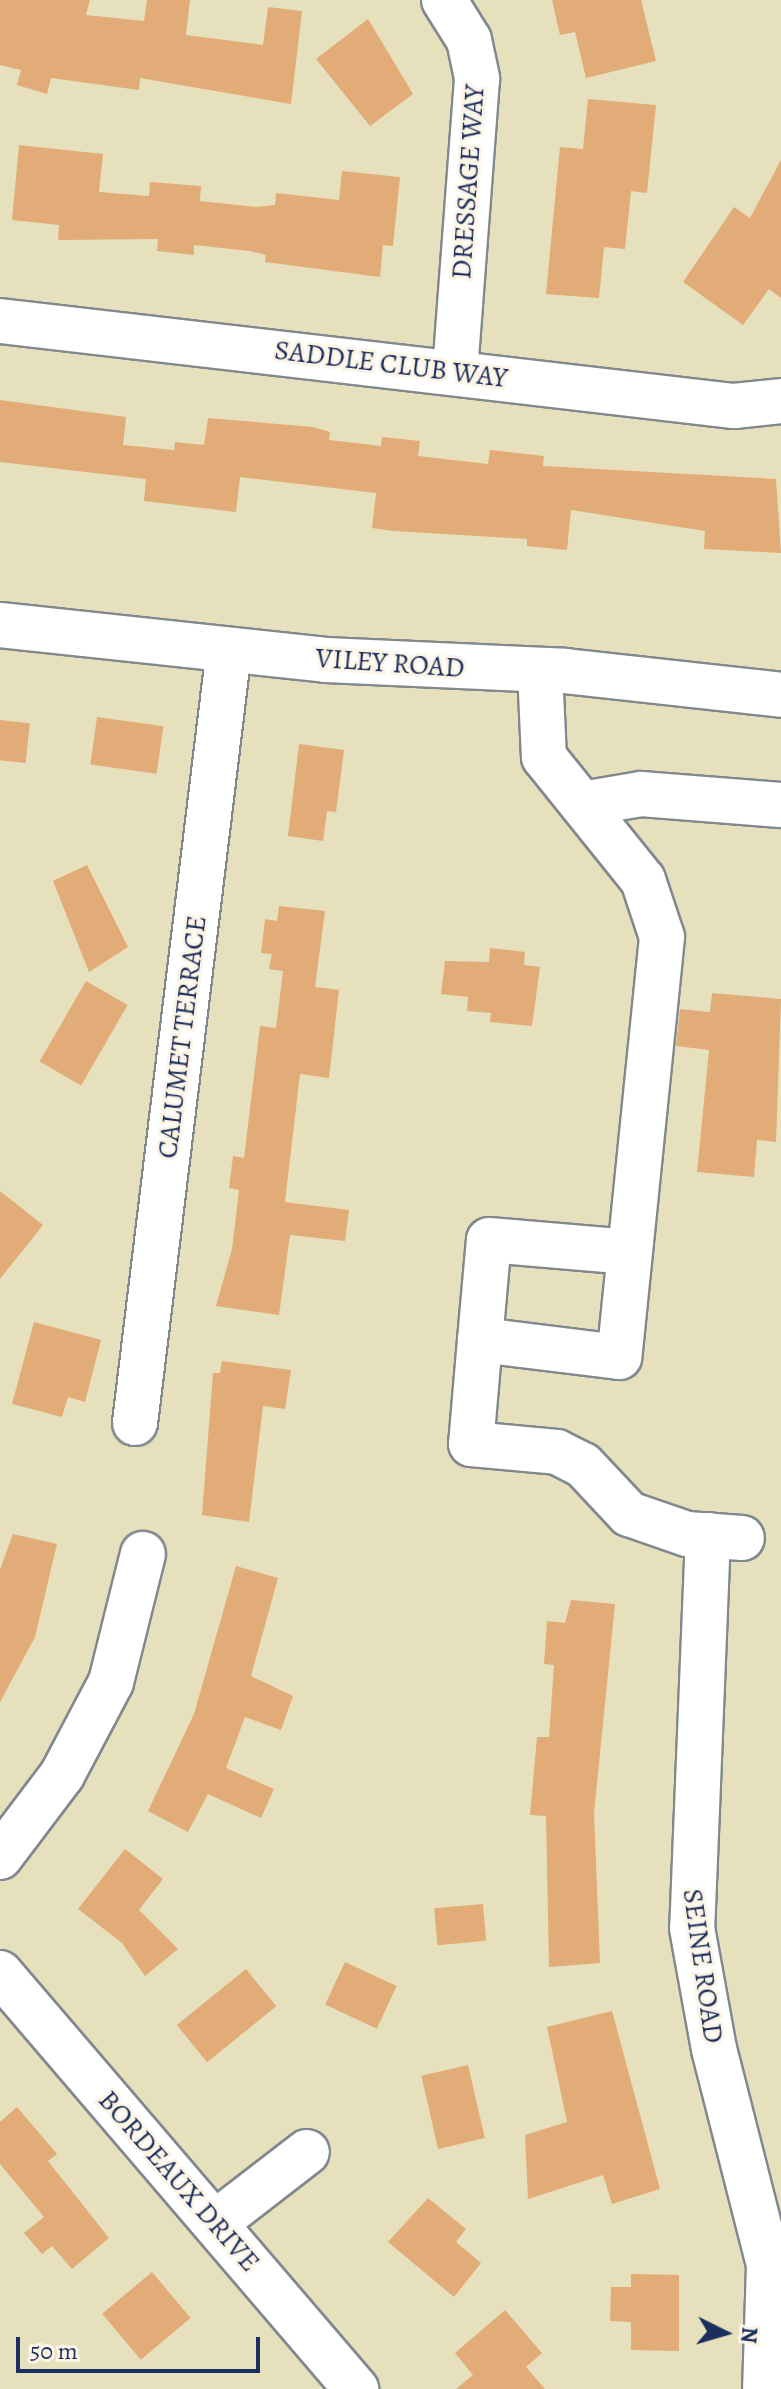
<!DOCTYPE html>
<html>
<head>
<meta charset="utf-8">
<style>
  body { margin:0 }
  #map { position:relative; width:781px; height:2389px; overflow:hidden; background:#e7e0bd; font-family:Alegreya,serif }
  div>[style] { position:absolute }
  [style*='--x'] { left:calc(var(--x)*1px); top:calc(var(--y)*1px); width:calc(var(--w)*1px); rotate:calc(var(--a)*1deg) }
  .building>* { inset:0; background:#e1ac77; transform-origin:0 0 }
  .roads { filter:drop-shadow(2px 0 #81888e) drop-shadow(-2px 0 #81888e) drop-shadow(0 2px #81888e) drop-shadow(0 -2px #81888e) }
  .minor>* { height:44px; margin:-22px; padding:0 22px; transform-origin:22px; border-radius:22px; background:#fff }
  span { translate:-50% -50%; white-space:nowrap; text-align:center; line-height:1.15; -webkit-text-stroke:6px #fcf5e5; paint-order:stroke }
  .street-label { font-size:28px; color:#1b2f5e }
  .north { position:absolute; left:685px; top:2293px; width:80px; height:80px; -webkit-text-stroke:6px #fcf5e5; paint-order:stroke; rotate:95deg; font-size:22px; font-weight:700; line-height:32px; text-align:center; color:#1b2f5e }
  .north::after { content:''; display:block; margin:auto; width:28px; height:36px; background:#1b2f5e; clip-path:polygon(50% 0,100% 100%,50% 72%,0 100%) }
  .scale { position:absolute; left:16px; top:2337px; width:244px; height:36px; box-sizing:border-box; border:4px solid #1b2f5e; border-top:0; padding-left:10px; font-size:24px; line-height:28px; white-space:nowrap; color:#1b2f5e; -webkit-text-stroke:6px #fcf5e5; paint-order:stroke }
</style>
</head>
<body>
<div id="map">
  <div class="building">
    <i style="clip-path:polygon(0 0,90px 0,86px 15px,144px 21px,147px 0,190px 0,186px 35px,263px 45px,268px 7px,302px 11px,291px 104px,140px 78px,139px 90px,51px 78px,47px 94px,17px 85px,21px 70px,0 65px)"></i>
    <i style="clip-path:polygon(552px 0,641px 0,656px 61px,586px 78px,575px 32px,560px 35px)"></i>
    <i style="clip-path:polygon(368px 19px,413px 94px,370px 126px,316px 59px)"></i>
    <i style="clip-path:polygon(588px 99px,656px 105px,647px 193px,631px 191px,625px 249px,604px 247px,599px 298px,546px 294px,560px 147px,583px 149px)"></i>
    <i style="clip-path:polygon(19px 145px,103px 154px,99px 192px,149px 196px,150px 182px,201px 186px,200px 201px,256px 207px,275px 205px,276px 193px,339px 200px,342px 171px,400px 177px,393px 246px,383px 245px,380px 277px,265px 262px,266px 255px,250px 251px,194px 245px,194px 255px,157px 251px,158px 239px,58px 240px,59px 225px,12px 220px)"></i>
    <i style="clip-path:polygon(781px 160px,781px 298px,769px 289px,743px 325px,683px 282px,734px 207px,750px 218px)"></i>
    <i style="clip-path:polygon(0 400px,126px 417px,123px 445px,174px 450px,175px 442px,204px 445px,208px 418px,313px 427px,330px 432px,329px 440px,381px 446px,382px 437px,420px 441px,418px 456px,488px 464px,490px 450px,544px 456px,543px 466px,776px 479px,781px 553px,704px 549px,705px 531px,571px 510px,567px 550px,527px 546px,527px 539px,393px 531px,372px 528px,376px 493px,240px 477px,236px 512px,144px 501px,146px 479px,0 462px)"></i>
    <i style="left:97px;top:717px;width:67px;height:48px;rotate:8deg"></i>
    <i style="left:0;top:720px;width:30px;height:40px;rotate:6deg"></i>
    <i style="clip-path:polygon(299px 744px,344px 750px,336px 812px,327px 811px,323px 841px,288px 836px)"></i>
    <i style="clip-path:polygon(87px 865px,128px 947px,89px 972px,53px 881px)"></i>
    <i style="clip-path:polygon(279px 906px,325px 911px,315px 987px,339px 990px,329px 1078px,300px 1074px,285px 1202px,349px 1210px,345px 1241px,290px 1235px,279px 1315px,216px 1306px,232px 1249px,239px 1190px,229px 1188px,233px 1156px,244px 1158px,260px 1026px,276px 1028px,283px 971px,269px 969px,272px 954px,261px 953px,265px 919px,277px 921px)"></i>
    <i style="clip-path:polygon(490px 948px,525px 952px,524px 965px,540px 967px,532px 1026px,490px 1022px,491px 1013px,467px 1011px,468px 997px,441px 994px,445px 961px,489px 962px)"></i>
    <i style="left:86px;top:981px;width:48px;height:93px;rotate:30deg"></i>
    <i style="clip-path:polygon(712px 993px,781px 999px,776px 1142px,757px 1140px,754px 1177px,697px 1172px,709px 1050px,676px 1046px,680px 1009px,710px 1012px)"></i>
    <i style="clip-path:polygon(0 1191px,43px 1225px,0 1279px)"></i>
    <i style="clip-path:polygon(34px 1322px,101px 1340px,85px 1402px,68px 1397px,62px 1417px,12px 1404px)"></i>
    <i style="clip-path:polygon(222px 1361px,291px 1370px,285px 1409px,263px 1406px,249px 1522px,202px 1515px,213px 1373px,220px 1373px)"></i>
    <i style="clip-path:polygon(13px 1534px,57px 1544px,35px 1637px,0 1702px,0 1570px)"></i>
    <i style="clip-path:polygon(236px 1566px,278px 1578px,251px 1676px,293px 1696px,281px 1730px,245px 1717px,226px 1768px,274px 1789px,261px 1818px,208px 1794px,188px 1832px,148px 1811px,194px 1714px)"></i>
    <i style="clip-path:polygon(571px 1600px,615px 1604px,594px 1813px,600px 1963px,549px 1967px,546px 1816px,530px 1815px,537px 1737px,549px 1737px,554px 1665px,544px 1664px,547px 1621px,565px 1623px)"></i>
    <i style="clip-path:polygon(125px 1849px,163px 1879px,139px 1910px,178px 1949px,145px 1976px,122px 1943px,78px 1909px)"></i>
    <i style="left:483px;top:1904px;width:37px;height:49px;rotate:85deg"></i>
    <i style="left:345px;top:1962px;width:57px;height:47px;rotate:25deg"></i>
    <i style="left:246px;top:1969px;width:48px;height:89px;rotate:51deg"></i>
    <i style="clip-path:polygon(612px 2011px,660px 2189px,612px 2204px,603px 2175px,528px 2199px,525px 2135px,567px 2122px,547px 2027px)"></i>
    <i style="left:468px;top:2065px;width:75px;height:48px;rotate:77deg"></i>
    <i style="clip-path:polygon(17px 2107px,57px 2154px,48px 2161px,109px 2238px,72px 2269px,52px 2246px,42px 2254px,24px 2233px,44px 2217px,0 2164px,0 2122px)"></i>
    <i style="clip-path:polygon(428px 2198px,466px 2229px,456px 2242px,481px 2263px,454px 2297px,388px 2242px)"></i>
    <i style="left:152px;top:2272px;width:60px;height:65px;rotate:50deg"></i>
    <i style="clip-path:polygon(631px 2274px,679px 2275px,679px 2351px,631px 2350px,631px 2322px,610px 2321px,611px 2287px,631px 2287px)"></i>
    <i style="clip-path:polygon(505px 2310px,542px 2353px,526px 2367px,545px 2389px,456px 2389px,473px 2375px,455px 2353px)"></i>
  </div>
  <div class="roads">
    <div class="minor">
      <i style="--x:444;--y:0;--w:47;--a:58"></i>
      <i style="--x:469;--y:40;--w:40;--a:78"></i>
      <i style="--x:477;--y:79;--w:294;--a:94.3"></i>
      <i style="--x:0;--y:321;--w:739;--a:6.61"></i>
      <i style="--x:734;--y:406;--w:47;--a:-6.1"></i>
      <i style="--x:0;--y:625;--w:328;--a:6.1"></i>
      <i style="--x:326;--y:660;--w:239;--a:2.6"></i>
      <i style="--x:565;--y:671;--w:217;--a:6.3"></i>
      <i style="--x:540;--y:670;--w:87;--a:87.4"></i>
      <i style="--x:544;--y:757;--w:158;--a:51.2"></i>
      <i style="--x:643;--y:880;--w:60;--a:71.6"></i>
      <i style="--x:662;--y:937;--w:422;--a:95.8"></i>
      <i style="--x:619;--y:1357;--w:140;--a:-173"></i>
      <i style="--x:480;--y:1340;--w:104;--a:94.9"></i>
      <i style="--x:471;--y:1444;--w:86;--a:5.3"></i>
      <i style="--x:557;--y:1452;--w:29;--a:27"></i>
      <i style="--x:583;--y:1465;--w:67;--a:46.8"></i>
      <i style="--x:629;--y:1514;--w:61;--a:19"></i>
      <i style="--x:687;--y:1534;--w:55;--a:4.2"></i>
      <i style="--x:582;--y:804;--w:60;--a:-9.6"></i>
      <i style="--x:641;--y:794;--w:140;--a:4.5"></i>
      <i style="--x:480;--y:1340;--w:100;--a:-84.9"></i>
      <i style="--x:489;--y:1240;--w:141;--a:4.9"></i>
      <i style="--x:135;--y:1423;--w:779;--a:-83.07"></i>
      <i style="--x:708;--y:1535;--w:393;--a:92.3"></i>
      <i style="--x:692;--y:1928;--w:123;--a:79.7"></i>
      <i style="--x:714;--y:2049;--w:223;--a:75.7"></i>
      <i style="--x:769;--y:2265;--w:124;--a:91.8"></i>
      <i style="--x:0;--y:1857;--w:103;--a:-52.9"></i>
      <i style="--x:62;--y:1775;--w:105;--a:-62.2"></i>
      <i style="--x:111;--y:1682;--w:132;--a:-76"></i>
      <i style="--x:0;--y:1973;--w:548;--a:49.44"></i>
      <i style="--x:215;--y:2223;--w:116;--a:-37.7"></i>
    </div>
  </div>
  <div class="street-label">
    <span style="left:468px;top:182px;rotate:-86deg">DRESSAGE WAY</span>
    <span style="left:391px;top:364px;rotate:7deg">SADDLE CLUB WAY</span>
    <span style="left:390px;top:663px;rotate:4deg">VILEY ROAD</span>
    <span style="left:182px;top:1037px;rotate:-83deg">CALUMET TERRACE</span>
    <span style="left:703px;top:1966px;rotate:82deg">SEINE ROAD</span>
    <span style="left:179px;top:2181px;rotate:49deg">BORDEAUX DRIVE</span>
  </div>
  <div class="north">N</div>
  <div class="scale">50 m</div>
</div>
</body>
</html>
